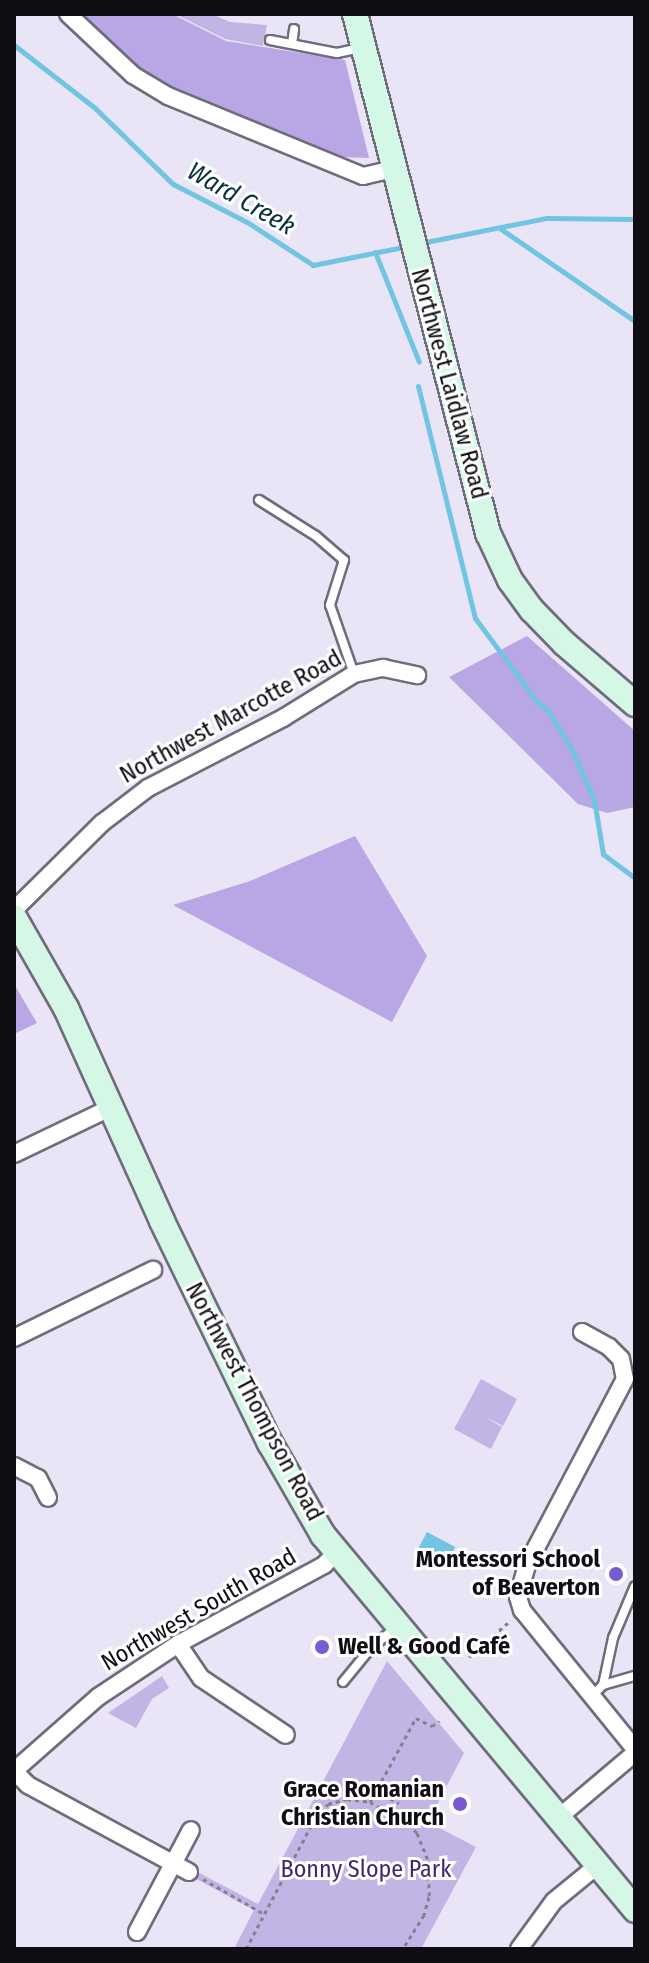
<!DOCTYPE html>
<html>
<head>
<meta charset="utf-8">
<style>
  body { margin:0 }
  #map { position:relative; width:649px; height:1963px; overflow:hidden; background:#e9e5f6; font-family:"Fira Sans Condensed",sans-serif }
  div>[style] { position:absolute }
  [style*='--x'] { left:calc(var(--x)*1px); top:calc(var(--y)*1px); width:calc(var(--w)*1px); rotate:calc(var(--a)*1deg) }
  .green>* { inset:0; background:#c3b4e6 }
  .forest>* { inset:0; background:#b9a6e5 }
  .water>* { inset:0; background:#72c4e3; transform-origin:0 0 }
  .stream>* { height:5px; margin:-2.5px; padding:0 2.5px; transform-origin:2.5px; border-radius:2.5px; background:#72c4e3 }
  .path>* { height:3px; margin-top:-1.5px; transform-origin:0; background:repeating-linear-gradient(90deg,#84818d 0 4px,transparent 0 8px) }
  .roads { filter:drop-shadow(2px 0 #706c7c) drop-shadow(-2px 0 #706c7c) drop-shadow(0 2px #706c7c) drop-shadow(0 -2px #706c7c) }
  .lane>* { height:8px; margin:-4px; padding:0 4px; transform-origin:4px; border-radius:4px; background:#fff }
  .street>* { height:16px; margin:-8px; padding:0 8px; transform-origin:8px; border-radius:8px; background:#fff }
  .secondary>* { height:24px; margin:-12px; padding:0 12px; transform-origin:12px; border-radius:12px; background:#d4f8e5 }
  .dots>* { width:22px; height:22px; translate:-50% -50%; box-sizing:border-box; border:4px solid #fff; border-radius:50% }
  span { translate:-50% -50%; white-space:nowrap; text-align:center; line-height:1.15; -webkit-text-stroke:6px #fff; paint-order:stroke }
  .street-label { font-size:24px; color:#100e14 }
  .poi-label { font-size:24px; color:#100e14; font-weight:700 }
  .right { translate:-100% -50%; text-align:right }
  .left { translate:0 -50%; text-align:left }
  .park-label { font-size:24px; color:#442670 }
  .water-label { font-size:26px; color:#08303d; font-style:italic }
  .frame { position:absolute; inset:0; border:16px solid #100e14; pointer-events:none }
</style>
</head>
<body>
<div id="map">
  <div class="green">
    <i style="clip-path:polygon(175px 14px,212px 14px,230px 22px,267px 25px,263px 46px,225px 39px)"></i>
    <i style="clip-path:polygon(481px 1379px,517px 1399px,503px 1426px,483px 1416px,502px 1427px,491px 1449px,454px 1429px)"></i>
    <i style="clip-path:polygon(387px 1661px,464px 1753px,428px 1822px,476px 1847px,421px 1949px,234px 1949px,254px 1910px,189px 1875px,192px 1869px,258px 1904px)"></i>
    <i style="clip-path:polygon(162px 1676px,169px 1688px,152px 1699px,136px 1728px,108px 1713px)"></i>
  </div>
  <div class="forest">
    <i style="clip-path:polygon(73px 14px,172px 14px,226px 41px,345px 60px,369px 158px,338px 157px,195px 104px,149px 81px)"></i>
    <i style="clip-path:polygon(527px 636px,635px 731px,635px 807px,607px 813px,578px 804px,449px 677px)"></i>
    <i style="clip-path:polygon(355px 836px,427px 956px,392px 1022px,173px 905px,250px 881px)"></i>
    <i style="clip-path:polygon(14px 984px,37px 1023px,14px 1034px)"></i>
  </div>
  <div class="water">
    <i style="left:427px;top:1532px;width:32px;height:20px;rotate:28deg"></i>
  </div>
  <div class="stream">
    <i style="--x:14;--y:45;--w:103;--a:37.9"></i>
    <i style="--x:95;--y:108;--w:109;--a:44.3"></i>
    <i style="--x:173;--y:184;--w:83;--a:27.2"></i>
    <i style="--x:247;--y:222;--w:79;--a:33.1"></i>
    <i style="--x:313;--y:265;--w:87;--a:-11.3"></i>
    <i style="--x:501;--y:229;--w:163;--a:34.5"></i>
    <i style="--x:426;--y:242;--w:122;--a:-11.3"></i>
    <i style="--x:546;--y:218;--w:89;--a:0.6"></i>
    <i style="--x:375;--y:252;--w:118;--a:68.2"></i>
    <i style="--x:418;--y:386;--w:239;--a:76.2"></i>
    <i style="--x:475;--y:618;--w:106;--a:53.5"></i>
    <i style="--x:538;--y:703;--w:9;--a:32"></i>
    <i style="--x:546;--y:708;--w:47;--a:58"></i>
    <i style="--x:571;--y:748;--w:57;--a:66.1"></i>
    <i style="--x:594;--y:800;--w:55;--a:80.5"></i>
    <i style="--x:603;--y:854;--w:40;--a:37"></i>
  </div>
  <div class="path">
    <i style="--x:469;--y:1657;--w:55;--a:-41.3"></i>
    <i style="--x:376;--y:1791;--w:26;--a:28"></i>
    <i style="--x:370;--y:1802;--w:96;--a:-61.3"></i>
    <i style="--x:416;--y:1718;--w:18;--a:27"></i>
    <i style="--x:432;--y:1726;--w:9;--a:-32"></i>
    <i style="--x:203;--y:1879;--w:70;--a:29.8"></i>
    <i style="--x:246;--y:1949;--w:148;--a:-62.2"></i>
    <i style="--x:315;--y:1818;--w:19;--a:-47"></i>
    <i style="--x:328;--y:1804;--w:20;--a:-15"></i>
    <i style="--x:347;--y:1799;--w:23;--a:7"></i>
    <i style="--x:370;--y:1802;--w:45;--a:29.4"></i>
    <i style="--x:409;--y:1824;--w:12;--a:48"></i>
    <i style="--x:417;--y:1833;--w:29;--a:68"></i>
    <i style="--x:428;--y:1860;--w:37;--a:88"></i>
    <i style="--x:429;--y:1897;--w:19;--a:106"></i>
    <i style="--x:424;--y:1915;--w:40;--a:122"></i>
  </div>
  <div class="roads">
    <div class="lane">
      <i style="--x:270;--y:40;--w:68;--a:11"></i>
      <i style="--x:337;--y:53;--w:24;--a:-12"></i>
      <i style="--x:292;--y:44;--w:15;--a:-82"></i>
      <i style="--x:259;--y:500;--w:67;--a:32.3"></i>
      <i style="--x:316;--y:536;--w:37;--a:41"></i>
      <i style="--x:344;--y:560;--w:47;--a:107.3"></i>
      <i style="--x:330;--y:605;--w:73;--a:70.8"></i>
      <i style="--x:343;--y:1682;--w:43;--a:-50.7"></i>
      <i style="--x:370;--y:1649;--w:34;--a:-40"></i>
      <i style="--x:603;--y:1685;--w:48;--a:-78"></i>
      <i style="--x:613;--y:1638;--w:56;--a:-67.1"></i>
      <i style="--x:592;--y:1696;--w:16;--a:-45"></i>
      <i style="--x:603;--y:1685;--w:33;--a:-16"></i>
    </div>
    <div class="street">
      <i style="--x:68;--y:14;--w:89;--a:43.2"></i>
      <i style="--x:133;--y:75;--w:41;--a:31"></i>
      <i style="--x:168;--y:96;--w:211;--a:22.3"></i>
      <i style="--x:363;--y:176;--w:31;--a:-13"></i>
      <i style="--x:14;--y:910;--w:124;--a:-44.7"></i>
      <i style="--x:102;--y:823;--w:58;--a:-37.3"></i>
      <i style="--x:148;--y:788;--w:152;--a:-27.4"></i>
      <i style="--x:283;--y:718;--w:84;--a:-31.8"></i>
      <i style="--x:354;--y:674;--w:30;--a:-12"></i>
      <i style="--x:383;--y:668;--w:35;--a:12"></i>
      <i style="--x:14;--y:1154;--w:109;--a:-25.6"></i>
      <i style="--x:582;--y:1332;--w:31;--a:29"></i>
      <i style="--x:609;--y:1347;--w:17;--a:45"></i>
      <i style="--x:621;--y:1359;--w:20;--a:79"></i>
      <i style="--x:625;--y:1379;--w:210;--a:117.8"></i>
      <i style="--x:527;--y:1565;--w:33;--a:106"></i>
      <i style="--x:518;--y:1597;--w:14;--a:73"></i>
      <i style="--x:522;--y:1610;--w:179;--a:50.9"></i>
      <i style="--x:14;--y:1338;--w:155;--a:-26.1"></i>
      <i style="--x:14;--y:1466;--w:27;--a:27"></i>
      <i style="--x:38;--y:1478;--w:22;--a:63"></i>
      <i style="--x:178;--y:1644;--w:41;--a:55.9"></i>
      <i style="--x:201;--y:1678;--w:102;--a:33.8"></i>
      <i style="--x:14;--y:1771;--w:112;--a:-41.4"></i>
      <i style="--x:98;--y:1697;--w:96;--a:-33.5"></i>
      <i style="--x:178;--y:1644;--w:166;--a:-28.4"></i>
      <i style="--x:324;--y:1565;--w:17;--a:-45"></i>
      <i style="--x:14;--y:1771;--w:20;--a:45"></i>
      <i style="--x:28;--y:1785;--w:183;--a:28.4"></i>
      <i style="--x:558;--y:1818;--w:101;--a:-40.2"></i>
      <i style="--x:137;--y:1932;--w:115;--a:-62.1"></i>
      <i style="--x:519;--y:1949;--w:59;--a:-53.9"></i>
      <i style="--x:554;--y:1901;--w:57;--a:-39.3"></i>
    </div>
    <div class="secondary">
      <i style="--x:355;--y:14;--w:536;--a:75.63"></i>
      <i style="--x:488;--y:533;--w:52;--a:64.9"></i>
      <i style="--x:510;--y:580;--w:37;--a:54"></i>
      <i style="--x:532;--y:610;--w:47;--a:45.9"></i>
      <i style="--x:565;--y:644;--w:92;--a:40.6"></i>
      <i style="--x:14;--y:917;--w:105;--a:60.3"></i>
      <i style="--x:66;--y:1008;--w:234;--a:65.7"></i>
      <i style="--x:162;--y:1221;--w:247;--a:64.1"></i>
      <i style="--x:270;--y:1443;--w:106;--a:60.1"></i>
      <i style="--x:323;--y:1535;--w:488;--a:50.2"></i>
    </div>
  </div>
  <div class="dots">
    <i style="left:616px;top:1574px;background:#775ad4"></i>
    <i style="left:322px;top:1647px;background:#775ad4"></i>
    <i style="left:460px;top:1804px;background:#775ad4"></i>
  </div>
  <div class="street-label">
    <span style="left:449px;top:384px;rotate:75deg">Northwest Laidlaw Road</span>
    <span style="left:231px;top:717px;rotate:-29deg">Northwest Marcotte Road</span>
    <span style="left:254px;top:1402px;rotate:62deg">Northwest Thompson Road</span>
    <span style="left:199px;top:1610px;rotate:-30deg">Northwest South Road</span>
  </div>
  <div class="poi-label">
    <span class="right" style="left:600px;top:1574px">Montessori School<br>of Beaverton</span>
    <span class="left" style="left:338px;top:1647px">Well &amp; Good Café</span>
    <span class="right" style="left:444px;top:1804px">Grace Romanian<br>Christian Church</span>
  </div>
  <div class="park-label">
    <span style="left:366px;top:1870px">Bonny Slope Park</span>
  </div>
  <div class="water-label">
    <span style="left:241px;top:199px;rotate:30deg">Ward Creek</span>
  </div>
  <div class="frame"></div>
</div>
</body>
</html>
